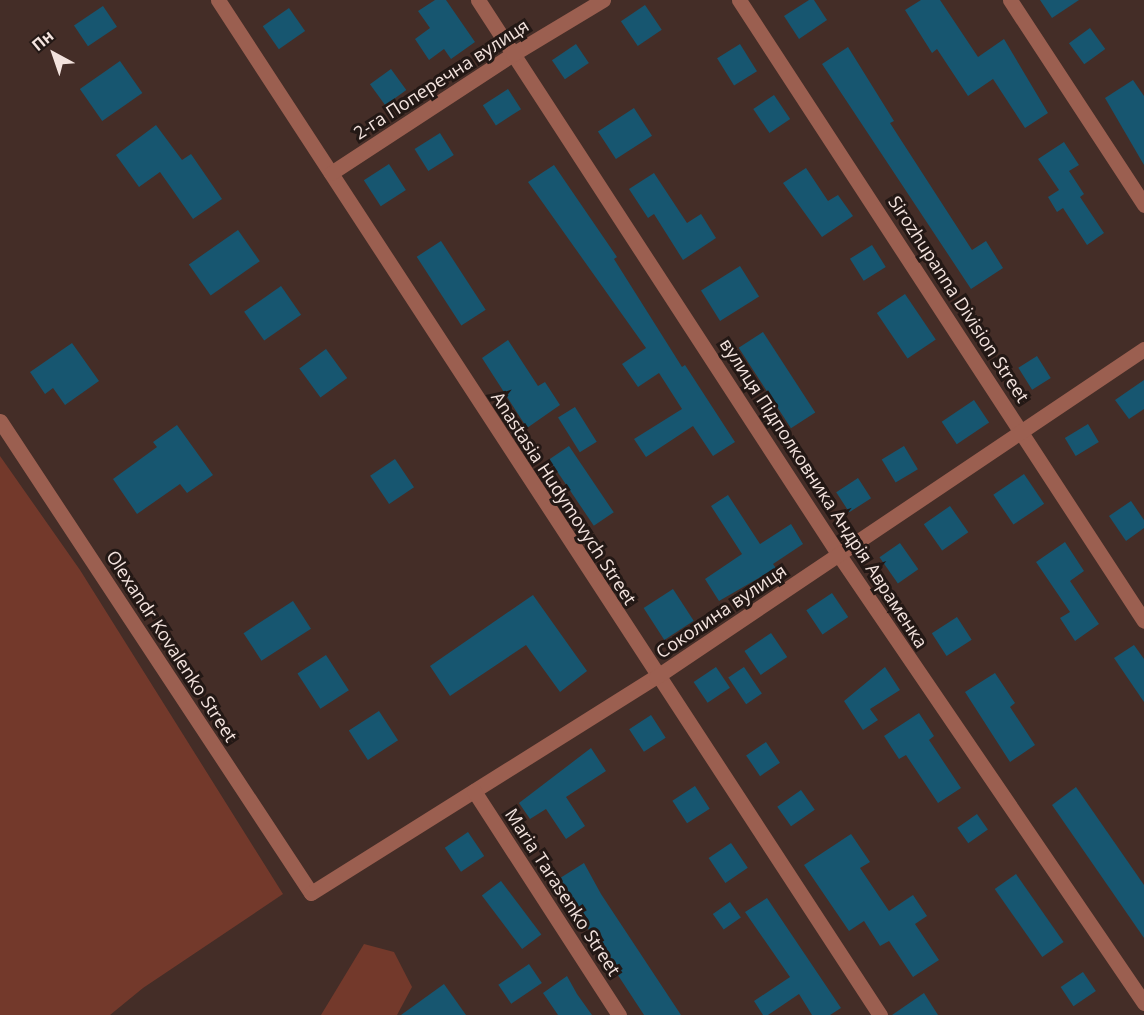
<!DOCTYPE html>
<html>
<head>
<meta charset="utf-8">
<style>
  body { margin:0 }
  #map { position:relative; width:1144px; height:1015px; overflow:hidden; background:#442d27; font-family:"Open Sans",sans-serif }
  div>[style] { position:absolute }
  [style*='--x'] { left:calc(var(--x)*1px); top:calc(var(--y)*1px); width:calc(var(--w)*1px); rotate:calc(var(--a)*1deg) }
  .green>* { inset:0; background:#73392b }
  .building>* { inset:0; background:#175670; transform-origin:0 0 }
  .minor>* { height:15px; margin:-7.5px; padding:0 7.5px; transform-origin:7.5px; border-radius:7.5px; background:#9b5f50 }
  span { translate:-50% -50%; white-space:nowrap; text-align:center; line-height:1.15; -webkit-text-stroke:6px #231815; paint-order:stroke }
  .street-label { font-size:18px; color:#f3e3de }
  .north { position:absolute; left:24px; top:24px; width:60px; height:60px; -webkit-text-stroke:4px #231815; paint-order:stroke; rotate:320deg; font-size:16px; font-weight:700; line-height:24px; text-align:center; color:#f3e3de }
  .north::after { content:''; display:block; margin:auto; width:21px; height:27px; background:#f3e3de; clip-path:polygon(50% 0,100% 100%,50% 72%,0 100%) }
</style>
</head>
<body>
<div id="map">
  <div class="green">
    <i style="clip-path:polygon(0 456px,80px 570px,283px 894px,143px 988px,110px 1015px,0 1015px)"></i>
    <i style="clip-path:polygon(364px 944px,394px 952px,412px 987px,397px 1015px,321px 1015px)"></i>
  </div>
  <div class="building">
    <i style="clip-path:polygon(435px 0,446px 0,475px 42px,451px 59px,444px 49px,429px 60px,415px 39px,430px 28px,418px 11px)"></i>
    <i style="clip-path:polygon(809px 0,814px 0,827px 20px,799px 39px,784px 16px)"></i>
    <i style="clip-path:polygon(921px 0,940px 0,978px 57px,1004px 39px,1048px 113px,1025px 128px,993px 79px,968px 96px,937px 49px,932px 53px,905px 10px)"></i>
    <i style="clip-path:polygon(1040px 0,1079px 0,1052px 18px)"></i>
    <i style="left:645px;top:5px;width:30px;height:29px;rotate:56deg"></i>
    <i style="left:103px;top:6px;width:25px;height:35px;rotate:56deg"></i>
    <i style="left:289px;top:8px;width:28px;height:32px;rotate:55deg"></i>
    <i style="left:1090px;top:28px;width:26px;height:26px;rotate:54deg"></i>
    <i style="left:576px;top:44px;width:23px;height:29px;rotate:56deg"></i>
    <i style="left:740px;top:44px;width:32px;height:27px;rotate:58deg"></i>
    <i style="clip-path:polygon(848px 47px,894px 121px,890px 123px,972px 250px,986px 241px,1003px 268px,971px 289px,822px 64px)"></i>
    <i style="left:120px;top:61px;width:39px;height:49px;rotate:55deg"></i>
    <i style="left:391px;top:69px;width:26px;height:26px;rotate:54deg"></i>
    <i style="clip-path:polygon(1133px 80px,1144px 96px,1144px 165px,1105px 98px)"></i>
    <i style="left:508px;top:89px;width:24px;height:30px;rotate:57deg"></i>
    <i style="left:774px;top:95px;width:29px;height:25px;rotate:56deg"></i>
    <i style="left:634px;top:108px;width:33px;height:43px;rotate:57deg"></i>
    <i style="clip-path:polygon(156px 125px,182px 160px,191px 154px,222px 199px,193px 219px,160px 172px,139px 187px,116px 155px)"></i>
    <i style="left:440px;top:133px;width:26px;height:30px;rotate:58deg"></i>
    <i style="clip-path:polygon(1064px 142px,1079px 165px,1069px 171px,1084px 194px,1080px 197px,1104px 233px,1087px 245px,1063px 208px,1057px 212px,1048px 197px,1059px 190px,1038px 159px)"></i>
    <i style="left:389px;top:164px;width:31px;height:30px;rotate:57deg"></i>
    <i style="clip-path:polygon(554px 165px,617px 257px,614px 259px,682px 367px,685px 365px,735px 442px,713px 456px,693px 426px,646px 457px,634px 439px,682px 409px,659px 373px,638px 387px,622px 364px,646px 348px,528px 182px)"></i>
    <i style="clip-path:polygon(806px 168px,828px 201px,838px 195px,853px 216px,822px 237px,783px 183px)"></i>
    <i style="clip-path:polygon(654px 173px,687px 223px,701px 214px,716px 238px,683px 260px,654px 214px,648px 218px,629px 189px)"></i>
    <i style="left:238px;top:230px;width:38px;height:60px;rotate:55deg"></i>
    <i style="left:441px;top:241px;width:82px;height:29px;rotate:57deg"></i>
    <i style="left:872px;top:245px;width:26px;height:26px;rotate:58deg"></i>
    <i style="left:740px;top:266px;width:36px;height:46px;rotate:58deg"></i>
    <i style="left:281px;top:286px;width:35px;height:45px;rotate:55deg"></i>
    <i style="left:905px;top:294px;width:55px;height:34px;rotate:56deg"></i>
    <i style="left:763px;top:332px;width:96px;height:29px;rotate:57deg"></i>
    <i style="clip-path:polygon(508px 340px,538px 386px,545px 382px,560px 405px,527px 428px,482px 358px)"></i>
    <i style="clip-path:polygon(72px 343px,99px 381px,65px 405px,53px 388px,45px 394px,30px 372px)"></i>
    <i style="left:326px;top:349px;width:36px;height:33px;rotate:54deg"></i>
    <i style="left:1037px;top:356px;width:26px;height:22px;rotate:58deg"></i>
    <i style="clip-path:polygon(1144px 380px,1144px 409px,1129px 419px,1115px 400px)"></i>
    <i style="left:974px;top:400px;width:27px;height:39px;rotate:56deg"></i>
    <i style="left:575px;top:407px;width:41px;height:20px;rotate:58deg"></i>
    <i style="left:1088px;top:424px;width:21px;height:27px;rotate:59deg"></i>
    <i style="clip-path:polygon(177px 425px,213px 475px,187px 493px,180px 484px,137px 514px,113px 479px,157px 447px,153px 442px)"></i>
    <i style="left:569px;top:446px;width:80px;height:24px;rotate:56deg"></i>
    <i style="left:904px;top:446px;width:27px;height:26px;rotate:59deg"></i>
    <i style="left:395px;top:459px;width:34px;height:30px;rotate:56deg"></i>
    <i style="left:1024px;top:474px;width:36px;height:37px;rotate:56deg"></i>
    <i style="left:858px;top:478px;width:24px;height:26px;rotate:57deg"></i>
    <i style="clip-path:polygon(728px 495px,760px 544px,791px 524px,803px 544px,773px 564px,776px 568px,719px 601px,705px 579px,742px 554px,711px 506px)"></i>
    <i style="clip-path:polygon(1131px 501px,1144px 520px,1144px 528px,1126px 541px,1109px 516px)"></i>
    <i style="left:950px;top:506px;width:32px;height:32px;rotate:55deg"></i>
    <i style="clip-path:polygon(1065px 542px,1084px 571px,1070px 581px,1099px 624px,1075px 641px,1060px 618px,1070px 612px,1036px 562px)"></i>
    <i style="left:900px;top:543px;width:32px;height:25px;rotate:55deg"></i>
    <i style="left:673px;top:589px;width:38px;height:35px;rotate:57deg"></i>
    <i style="left:832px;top:593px;width:29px;height:31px;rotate:56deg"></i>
    <i style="clip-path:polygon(533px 595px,587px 671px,560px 692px,526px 645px,450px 696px,430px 666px)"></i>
    <i style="left:293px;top:601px;width:33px;height:59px;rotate:57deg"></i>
    <i style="left:957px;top:617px;width:27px;height:30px;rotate:57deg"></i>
    <i style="left:771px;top:633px;width:29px;height:32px;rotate:56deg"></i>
    <i style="clip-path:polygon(1134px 645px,1144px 659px,1144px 702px,1114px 658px)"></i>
    <i style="left:326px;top:655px;width:42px;height:34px;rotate:57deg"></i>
    <i style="left:716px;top:667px;width:25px;height:27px;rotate:56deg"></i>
    <i style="left:744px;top:667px;width:32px;height:19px;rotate:56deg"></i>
    <i style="clip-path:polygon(885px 667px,900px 690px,870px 709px,878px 720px,863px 730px,844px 701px)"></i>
    <i style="clip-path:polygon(995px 673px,1015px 703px,1010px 707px,1035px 745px,1010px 762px,965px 692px)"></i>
    <i style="left:379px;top:711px;width:35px;height:36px;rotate:57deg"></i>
    <i style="clip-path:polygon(919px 713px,934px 736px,929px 740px,961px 788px,938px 803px,906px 755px,899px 759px,884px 736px)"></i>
    <i style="left:651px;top:715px;width:27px;height:26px;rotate:57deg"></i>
    <i style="left:766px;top:742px;width:25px;height:24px;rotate:56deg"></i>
    <i style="clip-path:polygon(591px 748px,606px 771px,566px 797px,585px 826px,566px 839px,546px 809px,530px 819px,519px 803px)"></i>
    <i style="left:695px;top:786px;width:27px;height:27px;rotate:57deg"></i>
    <i style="clip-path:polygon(1076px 787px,1144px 885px,1144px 938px,1052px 805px)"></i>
    <i style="left:801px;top:790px;width:24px;height:29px;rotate:55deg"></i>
    <i style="left:977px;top:814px;width:19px;height:24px;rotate:55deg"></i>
    <i style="left:468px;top:832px;width:29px;height:28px;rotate:56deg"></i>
    <i style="clip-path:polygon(851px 834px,870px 862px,860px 868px,889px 911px,913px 895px,927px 916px,915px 924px,939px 960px,913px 977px,889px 941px,880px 946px,864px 921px,849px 931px,804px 865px)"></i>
    <i style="left:731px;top:843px;width:30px;height:27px;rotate:56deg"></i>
    <i style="clip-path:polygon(584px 863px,601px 894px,681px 1015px,644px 1015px,610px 963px,557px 880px)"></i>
    <i style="left:1016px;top:874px;width:83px;height:26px;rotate:55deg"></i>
    <i style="left:501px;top:881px;width:67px;height:24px;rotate:53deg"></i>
    <i style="clip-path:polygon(767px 898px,841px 1008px,830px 1015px,812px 1015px,799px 994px,768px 1015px,763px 1015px,754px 1001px,790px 977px,745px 912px)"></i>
    <i style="left:730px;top:902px;width:19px;height:21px;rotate:55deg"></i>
    <i style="left:529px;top:964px;width:23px;height:37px;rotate:56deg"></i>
    <i style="left:1083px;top:972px;width:23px;height:27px;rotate:56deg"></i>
    <i style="clip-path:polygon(567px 976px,577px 994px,592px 1015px,558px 1015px,543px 993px)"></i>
    <i style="clip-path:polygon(444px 984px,466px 1015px,401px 1015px)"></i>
    <i style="clip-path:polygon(924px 993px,938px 1015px,892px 1015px)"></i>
  </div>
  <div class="minor">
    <i style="--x:218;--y:0;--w:1212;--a:56.89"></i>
    <i style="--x:478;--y:0;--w:662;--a:56.96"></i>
    <i style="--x:839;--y:555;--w:542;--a:55.75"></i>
    <i style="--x:739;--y:0;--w:741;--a:56.89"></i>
    <i style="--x:1010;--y:0;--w:245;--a:56.8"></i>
    <i style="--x:331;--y:173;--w:217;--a:-33.2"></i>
    <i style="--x:513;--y:54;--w:105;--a:-31"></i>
    <i style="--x:0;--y:421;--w:565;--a:56.62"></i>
    <i style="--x:311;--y:893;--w:407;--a:-32.1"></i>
    <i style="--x:656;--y:677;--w:588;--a:-33.91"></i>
    <i style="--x:474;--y:791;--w:267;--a:57.1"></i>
  </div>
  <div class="street-label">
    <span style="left:441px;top:79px;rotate:-33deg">2-га Поперечна вулиця</span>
    <span style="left:959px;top:299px;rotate:57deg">Sirozhupanna Division Street</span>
    <span style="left:824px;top:493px;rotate:57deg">вулиця Підполковника Андрія Авраменка</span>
    <span style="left:564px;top:498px;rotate:57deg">Anastasia Hudymovych Street</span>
    <span style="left:721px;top:611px;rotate:-34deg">Соколина вулиця</span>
    <span style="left:172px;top:646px;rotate:57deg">Olexandr Kovalenko Street</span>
    <span style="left:563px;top:892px;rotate:57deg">Maria Tarasenko Street</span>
  </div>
  <div class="north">Пн</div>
</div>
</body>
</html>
